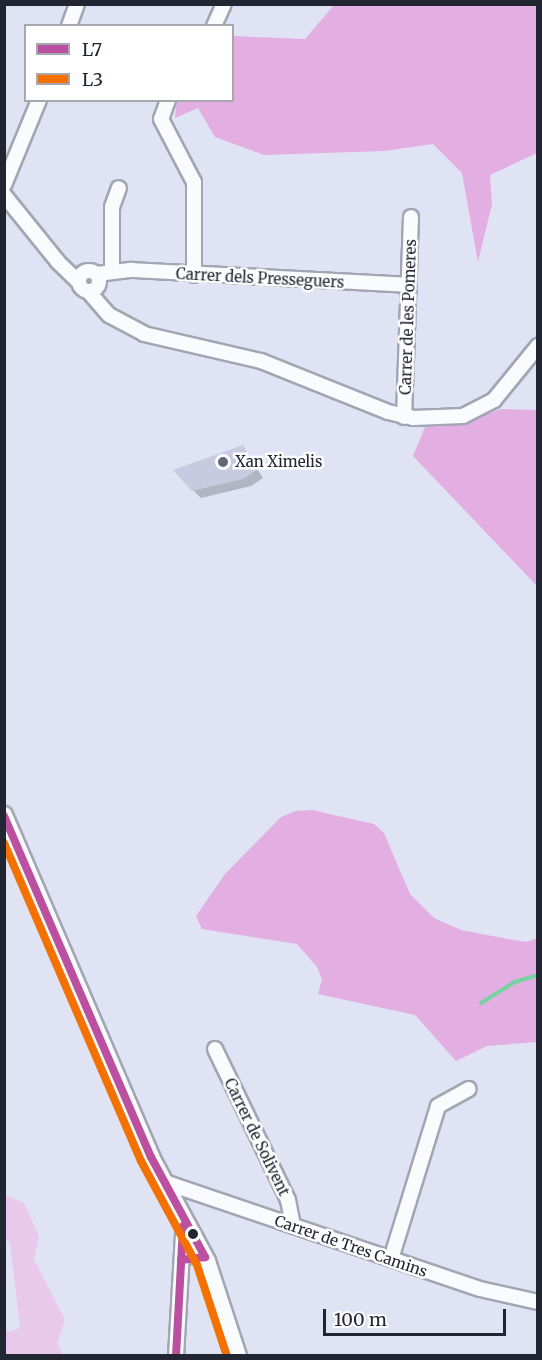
<!DOCTYPE html>
<html>
<head>
<meta charset="utf-8">
<style>
  body { margin:0 }
  #map { position:relative; width:542px; height:1360px; overflow:hidden; background:#dfe3f3; font-family:Merriweather,serif }
  div>[style] { position:absolute }
  [style*='--x'] { left:calc(var(--x)*1px); top:calc(var(--y)*1px); width:calc(var(--w)*1px); rotate:calc(var(--a)*1deg) }
  .green>* { inset:0; background:#e9c9eb }
  .forest>* { inset:0; background:#e3aee2 }
  .shadow>* { inset:0; background:#0003 }
  .stream>* { height:4px; margin:-2px; padding:0 2px; transform-origin:2px; border-radius:2px; background:#76d2a2 }
  .building>* { inset:0; background:#c6cbdf }
  .roads { filter:drop-shadow(2px 0 #a2a5b3) drop-shadow(-2px 0 #a2a5b3) drop-shadow(0 2px #a2a5b3) drop-shadow(0 -2px #a2a5b3) }
  .service>* { height:7px; margin:-3.5px; padding:0 3.5px; transform-origin:3.5px; border-radius:3.5px; background:#fafbfd }
  .minor>* { height:14px; margin:-7px; padding:0 7px; transform-origin:7px; border-radius:7px; background:#fafbfd }
  .minor>.ring { margin:-7px; padding:0; box-sizing:content-box; background:none; border:14px solid #fafbfd; border-radius:50% }
  .tertiary>* { height:16px; margin:-8px; padding:0 8px; transform-origin:8px; border-radius:8px; background:#fafbfd }
  .bus-1>* { height:8px; margin:-4px; padding:0 4px; transform-origin:4px; border-radius:4px; background:#bb50a0 }
  .bus-2>* { height:8px; margin:-4px; padding:0 4px; transform-origin:4px; border-radius:4px; background:#f47100 }
  .dots>* { width:16px; height:16px; translate:-50% -50%; box-sizing:border-box; border:3px solid #fff; border-radius:50% }
  span { translate:-50% -50%; white-space:nowrap; text-align:center; line-height:1.15; -webkit-text-stroke:5px #fff; paint-order:stroke }
  .street-label { font-size:15px; color:#222532 }
  .poi-label { font-size:15px; color:#222532 }
  .left { translate:0 -50%; text-align:left }
  .frame { position:absolute; inset:0; border:6px solid #222532; pointer-events:none }
  .legend { position:absolute; left:24px; top:24px; width:210px; height:78px; box-sizing:border-box; background:#fff; border:2px solid #a7a8ad; margin:0; padding:8px 10px; list-style:none; font-size:18px; color:#222532 }
  .legend li { display:flex; align-items:center; gap:12px; height:30px }
  .legend b { width:30px; border:2px solid #a7a8ad }
  .scale { position:absolute; left:323px; top:1309px; width:183px; height:27px; box-sizing:border-box; border:3px solid #222532; border-top:0; padding-left:8px; font-size:18px; line-height:21px; white-space:nowrap; color:#222532; -webkit-text-stroke:4px #fff; paint-order:stroke }
</style>
</head>
<body>
<div id="map">
  <div class="green">
    <i style="clip-path:polygon(5px 1195px,24px 1203px,39px 1236px,34px 1259px,65px 1320px,57px 1343px,63px 1355px,5px 1355px,5px 1329px,8px 1332px,20px 1328px,10px 1242px,5px 1240px)"></i>
  </div>
  <div class="forest">
    <i style="clip-path:polygon(334px 5px,537px 5px,537px 153px,490px 175px,492px 204px,478px 262px,462px 173px,433px 144px,384px 151px,264px 155px,215px 137px,198px 108px,175px 118px,177px 101px,232px 100px,233px 36px,305px 39px)"></i>
    <i style="clip-path:polygon(501px 409px,537px 410px,537px 586px,413px 456px,425px 427px,457px 425px)"></i>
    <i style="clip-path:polygon(312px 810px,374px 824px,384px 833px,410px 894px,434px 918px,461px 930px,508px 939px,526px 942px,537px 938px,537px 1042px,487px 1046px,456px 1061px,415px 1015px,318px 994px,322px 979px,317px 967px,297px 944px,202px 929px,196px 916px,225px 874px,281px 817px,296px 811px)"></i>
  </div>
  <div class="shadow">
    <i style="clip-path:polygon(243px 447px,263px 478px,251px 486px,201px 498px,193px 490px)"></i>
  </div>
  <div class="stream">
    <i style="--x:481;--y:1003;--w:40;--a:-32"></i>
    <i style="--x:515;--y:982;--w:24;--a:-17"></i>
  </div>
  <div class="building">
    <i style="clip-path:polygon(243px 445px,257px 470px,243px 479px,192px 491px,173px 470px)"></i>
  </div>
  <div class="roads">
    <div class="service">
      <i style="--x:181;--y:1260;--w:24;--a:-7"></i>
    </div>
    <div class="minor">
      <i style="--x:69;--y:26;--w:23;--a:-70"></i>
      <i style="--x:214;--y:26;--w:24;--a:-66"></i>
      <i style="--x:168;--y:100;--w:20;--a:110"></i>
      <i style="--x:161;--y:119;--w:71;--a:62.4"></i>
      <i style="--x:194;--y:182;--w:93;--a:90"></i>
      <i style="--x:4;--y:185;--w:92;--a:-67.6"></i>
      <i style="--x:4;--y:195;--w:86;--a:51.1"></i>
      <i style="--x:58;--y:262;--w:28;--a:44"></i>
      <i class="ring" style="left:79px;top:271px;width:6px;height:6px"></i>
      <i style="--x:112;--y:272;--w:65;--a:-90"></i>
      <i style="--x:112;--y:207;--w:20;--a:-70"></i>
      <i style="--x:97;--y:274;--w:35;--a:-7"></i>
      <i style="--x:132;--y:270;--w:277;--a:3.1"></i>
      <i style="--x:88;--y:291;--w:32;--a:49"></i>
      <i style="--x:109;--y:315;--w:40;--a:28"></i>
      <i style="--x:144;--y:334;--w:120;--a:13"></i>
      <i style="--x:261;--y:361;--w:137;--a:21.9"></i>
      <i style="--x:388;--y:412;--w:26;--a:13"></i>
      <i style="--x:413;--y:418;--w:50;--a:-2.3"></i>
      <i style="--x:463;--y:416;--w:35;--a:-27"></i>
      <i style="--x:494;--y:400;--w:70;--a:-50.8"></i>
      <i style="--x:404;--y:417;--w:200;--a:-88"></i>
      <i style="--x:215;--y:1049;--w:168;--a:64.2"></i>
      <i style="--x:288;--y:1200;--w:26;--a:79"></i>
      <i style="--x:167;--y:1183;--w:330;--a:18.7"></i>
      <i style="--x:480;--y:1289;--w:59;--a:12.6"></i>
      <i style="--x:391;--y:1259;--w:160;--a:-72.9"></i>
      <i style="--x:438;--y:1106;--w:35;--a:-29"></i>
      <i style="--x:176;--y:1356;--w:139;--a:-86.7"></i>
    </div>
    <div class="tertiary">
      <i style="--x:4;--y:815;--w:372;--a:66.7"></i>
      <i style="--x:151;--y:1157;--w:118;--a:61.7"></i>
      <i style="--x:207;--y:1261;--w:100;--a:71.9"></i>
    </div>
  </div>
  <div class="bus-1">
    <i style="--x:4;--y:816;--w:371;--a:66.7"></i>
    <i style="--x:151;--y:1157;--w:114;--a:61.6"></i>
    <i style="--x:205;--y:1257;--w:24;--a:173"></i>
    <i style="--x:176;--y:1356;--w:130;--a:-86.9"></i>
  </div>
  <div class="bus-2">
    <i style="--x:4;--y:843;--w:346;--a:66.7"></i>
    <i style="--x:141;--y:1161;--w:118;--a:61.7"></i>
    <i style="--x:197;--y:1265;--w:96;--a:71.8"></i>
  </div>
  <div class="dots">
    <i style="left:223px;top:462px;background:#646876"></i>
    <i style="left:193px;top:1234px;background:#222532"></i>
  </div>
  <div class="street-label">
    <span style="left:260px;top:278px;rotate:3deg">Carrer dels Presseguers</span>
    <span style="left:408px;top:317px;rotate:-88deg">Carrer de les Pomeres</span>
    <span style="left:257px;top:1137px;rotate:64deg">Carrer de Solivent</span>
    <span style="left:351px;top:1246px;rotate:19deg">Carrer de Tres Camins</span>
  </div>
  <div class="poi-label">
    <span class="left" style="left:235px;top:462px">Xan Ximelis</span>
  </div>
  <div class="frame"></div>
  <ul class="legend">
  <li><b style="height:8px;background:#bb50a0"></b>L7</li>
  <li><b style="height:8px;background:#f47100"></b>L3</li>
  </ul>
  <div class="scale">100 m</div>
</div>
</body>
</html>
